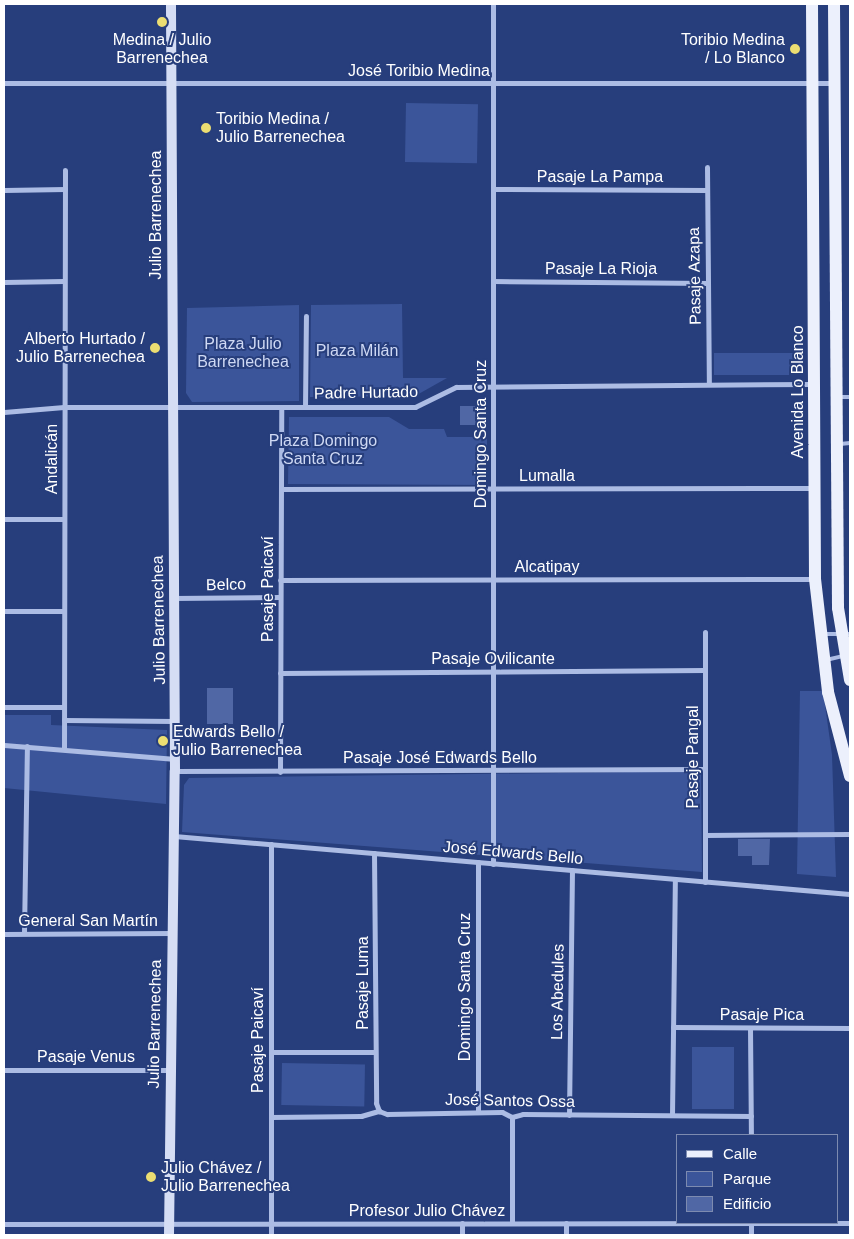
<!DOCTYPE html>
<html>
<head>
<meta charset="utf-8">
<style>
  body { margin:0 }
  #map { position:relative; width:854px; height:1239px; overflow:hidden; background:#273e7c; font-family:Helvetica,sans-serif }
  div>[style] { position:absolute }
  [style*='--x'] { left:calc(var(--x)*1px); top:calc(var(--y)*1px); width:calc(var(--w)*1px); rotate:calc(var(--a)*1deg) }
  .green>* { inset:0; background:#3b559a; transform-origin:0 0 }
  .building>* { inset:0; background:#5067a5; transform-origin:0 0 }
  .lane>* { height:4px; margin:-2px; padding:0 2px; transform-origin:2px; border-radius:2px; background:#acbce4 }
  .street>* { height:5px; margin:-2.5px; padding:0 2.5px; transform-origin:2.5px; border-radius:2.5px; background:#acbce4 }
  .secondary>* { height:10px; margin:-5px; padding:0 5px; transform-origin:5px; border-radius:5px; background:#d5ddf4 }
  .primary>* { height:12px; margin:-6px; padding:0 6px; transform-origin:6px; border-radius:6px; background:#ecf0fc }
  .dots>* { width:14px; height:14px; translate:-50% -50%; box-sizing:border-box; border:2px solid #273e7c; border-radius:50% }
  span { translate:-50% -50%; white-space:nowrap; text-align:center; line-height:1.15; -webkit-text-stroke:4px #273e7c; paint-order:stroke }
  .poi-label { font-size:16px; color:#fff }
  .right { translate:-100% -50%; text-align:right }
  .left { translate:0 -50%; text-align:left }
  .street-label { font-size:16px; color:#fff }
  .park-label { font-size:16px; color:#cfd9f4 }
  .frame { position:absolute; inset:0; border:5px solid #fff; pointer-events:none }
  .legend { position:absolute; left:676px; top:1134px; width:162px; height:90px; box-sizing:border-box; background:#273e7c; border:1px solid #7d8bb0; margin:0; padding:6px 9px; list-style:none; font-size:15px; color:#fff }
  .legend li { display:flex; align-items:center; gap:10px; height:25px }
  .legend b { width:25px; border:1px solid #7d8bb0 }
</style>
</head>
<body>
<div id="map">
  <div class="green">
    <i style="left:406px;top:103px;width:72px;height:59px;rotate:1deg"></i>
    <i style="clip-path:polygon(402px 304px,403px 378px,447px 378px,415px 396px,310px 397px,311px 305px)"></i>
    <i style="clip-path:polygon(299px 305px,299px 401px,192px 402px,186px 393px,187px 308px)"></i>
    <i style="left:714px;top:353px;width:85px;height:22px"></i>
    <i style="clip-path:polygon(289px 417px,389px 417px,409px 429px,444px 429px,447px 437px,487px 437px,487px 485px,288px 484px)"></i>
    <i style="clip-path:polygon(800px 691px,823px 691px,832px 755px,836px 877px,797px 874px)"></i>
    <i style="clip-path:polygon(4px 715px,51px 715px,51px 725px,167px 730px,166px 804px,4px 788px)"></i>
    <i style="clip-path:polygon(701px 771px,702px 872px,182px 832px,184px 785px,189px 778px)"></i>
    <i style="left:692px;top:1047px;width:42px;height:62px"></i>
    <i style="left:282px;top:1063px;width:83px;height:42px;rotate:1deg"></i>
  </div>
  <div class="building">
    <i style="left:460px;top:406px;width:26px;height:19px"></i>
    <i style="left:207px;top:688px;width:26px;height:36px"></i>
    <i style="clip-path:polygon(738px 839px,770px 839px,769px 865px,752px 865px,752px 856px,738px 856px)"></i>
  </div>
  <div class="lane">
    <i style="--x:840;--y:397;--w:10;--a:0"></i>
    <i style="--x:840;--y:444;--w:10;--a:-6"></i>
    <i style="--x:823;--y:634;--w:27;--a:0"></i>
    <i style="--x:826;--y:660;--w:17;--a:-13"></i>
  </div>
  <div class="street">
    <i style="--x:493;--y:4;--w:860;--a:90"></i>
    <i style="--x:4;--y:83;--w:829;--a:0"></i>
    <i style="--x:707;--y:167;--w:217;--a:89.5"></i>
    <i style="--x:493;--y:189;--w:214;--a:0.3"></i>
    <i style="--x:4;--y:190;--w:61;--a:-0.9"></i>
    <i style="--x:493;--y:281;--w:215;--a:0.5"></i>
    <i style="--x:4;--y:282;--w:60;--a:-1"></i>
    <i style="--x:305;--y:407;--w:91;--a:-89.4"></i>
    <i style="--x:4;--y:412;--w:60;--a:-4.8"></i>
    <i style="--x:64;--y:407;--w:351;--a:0"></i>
    <i style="--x:415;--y:407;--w:46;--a:-26"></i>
    <i style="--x:456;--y:387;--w:358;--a:-0.5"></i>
    <i style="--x:281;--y:489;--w:533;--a:-0.11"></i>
    <i style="--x:4;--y:519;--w:60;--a:0"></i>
    <i style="--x:280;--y:580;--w:534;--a:-0.11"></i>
    <i style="--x:173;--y:598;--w:107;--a:-0.5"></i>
    <i style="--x:4;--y:611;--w:60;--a:0"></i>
    <i style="--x:280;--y:673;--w:425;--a:-0.4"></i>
    <i style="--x:4;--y:707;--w:60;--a:0"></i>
    <i style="--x:64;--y:720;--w:110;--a:0.5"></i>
    <i style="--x:4;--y:745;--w:172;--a:4.7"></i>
    <i style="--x:64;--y:749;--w:579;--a:-89.9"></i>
    <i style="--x:175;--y:771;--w:530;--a:-0.22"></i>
    <i style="--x:280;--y:772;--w:365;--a:-89.8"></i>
    <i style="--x:705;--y:835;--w:145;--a:-0.4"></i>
    <i style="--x:174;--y:836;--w:678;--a:4.9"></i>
    <i style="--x:271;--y:844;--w:391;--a:90"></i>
    <i style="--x:374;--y:853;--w:250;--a:89.5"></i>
    <i style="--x:376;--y:1103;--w:9;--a:69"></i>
    <i style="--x:478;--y:862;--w:250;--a:90"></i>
    <i style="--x:705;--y:882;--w:250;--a:-90"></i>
    <i style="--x:24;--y:933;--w:187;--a:-89.1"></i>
    <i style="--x:4;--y:934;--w:168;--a:-0.3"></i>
    <i style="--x:673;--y:1027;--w:177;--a:0.3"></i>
    <i style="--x:750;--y:1028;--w:107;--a:89.5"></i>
    <i style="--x:271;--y:1052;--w:104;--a:0"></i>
    <i style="--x:4;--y:1070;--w:165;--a:0"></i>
    <i style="--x:569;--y:1115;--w:245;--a:-89.3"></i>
    <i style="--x:672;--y:1115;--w:236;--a:-89.3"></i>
    <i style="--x:271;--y:1117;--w:90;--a:-0.6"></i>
    <i style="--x:361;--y:1116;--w:19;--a:-16"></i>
    <i style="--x:379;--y:1111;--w:9;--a:21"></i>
    <i style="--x:387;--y:1114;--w:115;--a:-1"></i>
    <i style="--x:502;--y:1112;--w:11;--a:27"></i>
    <i style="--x:512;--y:1117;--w:11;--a:-15"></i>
    <i style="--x:523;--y:1114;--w:228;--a:0.5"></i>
    <i style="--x:462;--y:1223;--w:12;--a:90"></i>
    <i style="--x:512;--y:1223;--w:106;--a:-90"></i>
    <i style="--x:751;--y:1223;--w:12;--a:90"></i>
    <i style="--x:4;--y:1224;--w:846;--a:-0.07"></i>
    <i style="--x:566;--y:1235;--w:12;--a:-90"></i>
  </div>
  <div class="secondary">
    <i style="--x:169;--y:1235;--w:464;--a:-89.3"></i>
    <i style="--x:175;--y:771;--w:767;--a:-90.3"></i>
  </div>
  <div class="primary">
    <i style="--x:812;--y:4;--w:575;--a:89.7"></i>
    <i style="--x:815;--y:579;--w:114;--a:83.4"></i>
    <i style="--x:828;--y:692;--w:87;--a:75.3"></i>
    <i style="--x:834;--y:4;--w:604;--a:89.62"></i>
    <i style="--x:838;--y:608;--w:73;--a:80.5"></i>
  </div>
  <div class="dots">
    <i style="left:162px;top:22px;background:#ecde72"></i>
    <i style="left:795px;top:49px;background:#ecde72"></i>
    <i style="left:206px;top:128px;background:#ecde72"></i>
    <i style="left:155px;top:348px;background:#ecde72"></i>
    <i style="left:163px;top:741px;background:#ecde72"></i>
    <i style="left:151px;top:1177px;background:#ecde72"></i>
  </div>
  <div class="poi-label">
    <span style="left:162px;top:49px">Medina / Julio<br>Barrenechea</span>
    <span class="right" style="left:785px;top:49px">Toribio Medina<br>/ Lo Blanco</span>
    <span class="left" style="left:216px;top:128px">Toribio Medina /<br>Julio Barrenechea</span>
    <span class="right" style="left:145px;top:348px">Alberto Hurtado /<br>Julio Barrenechea</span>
    <span class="left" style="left:173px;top:741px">Edwards Bello /<br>Julio Barrenechea</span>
    <span class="left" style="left:161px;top:1177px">Julio Chávez /<br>Julio Barrenechea</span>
  </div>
  <div class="street-label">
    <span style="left:419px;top:71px">José Toribio Medina</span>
    <span style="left:600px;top:177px">Pasaje La Pampa</span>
    <span style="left:156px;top:215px;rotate:-90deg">Julio Barrenechea</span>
    <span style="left:601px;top:269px">Pasaje La Rioja</span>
    <span style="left:695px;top:276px;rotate:-91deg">Pasaje Azapa</span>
    <span style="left:798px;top:392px;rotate:-90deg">Avenida Lo Blanco</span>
    <span style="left:366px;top:393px;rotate:-1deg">Padre Hurtado</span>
    <span style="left:481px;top:434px;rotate:-90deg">Domingo Santa Cruz</span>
    <span style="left:52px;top:459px;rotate:-90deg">Andalicán</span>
    <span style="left:547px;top:476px">Lumalla</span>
    <span style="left:547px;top:567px">Alcatipay</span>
    <span style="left:226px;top:585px;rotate:-1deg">Belco</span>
    <span style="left:268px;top:589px;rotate:-90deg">Pasaje Paicaví</span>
    <span style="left:159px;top:620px;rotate:-91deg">Julio Barrenechea</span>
    <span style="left:493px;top:659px">Pasaje Ovilicante</span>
    <span style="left:693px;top:757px;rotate:-90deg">Pasaje Pangal</span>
    <span style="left:440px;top:758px">Pasaje José Edwards Bello</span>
    <span style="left:513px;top:853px;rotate:5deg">José Edwards Bello</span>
    <span style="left:88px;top:921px">General San Martín</span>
    <span style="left:363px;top:983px;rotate:-90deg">Pasaje Luma</span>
    <span style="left:465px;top:987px;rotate:-90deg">Domingo Santa Cruz</span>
    <span style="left:558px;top:992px;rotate:-89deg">Los Abedules</span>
    <span style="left:762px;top:1015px">Pasaje Pica</span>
    <span style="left:155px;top:1024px;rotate:-89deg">Julio Barrenechea</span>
    <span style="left:258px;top:1040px;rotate:-90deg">Pasaje Paicaví</span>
    <span style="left:86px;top:1057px">Pasaje Venus</span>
    <span style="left:510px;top:1101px;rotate:1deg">José Santos Ossa</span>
    <span style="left:427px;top:1211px">Profesor Julio Chávez</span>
  </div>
  <div class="park-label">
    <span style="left:243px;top:353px">Plaza Julio<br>Barrenechea</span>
    <span style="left:357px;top:351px">Plaza Milán</span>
    <span style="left:323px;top:450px">Plaza Domingo<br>Santa Cruz</span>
  </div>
  <div class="frame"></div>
  <ul class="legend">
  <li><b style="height:6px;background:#ecf0fc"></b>Calle</li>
  <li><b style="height:14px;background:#3b559a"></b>Parque</li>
  <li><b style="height:14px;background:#5067a5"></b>Edificio</li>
  </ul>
</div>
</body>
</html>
